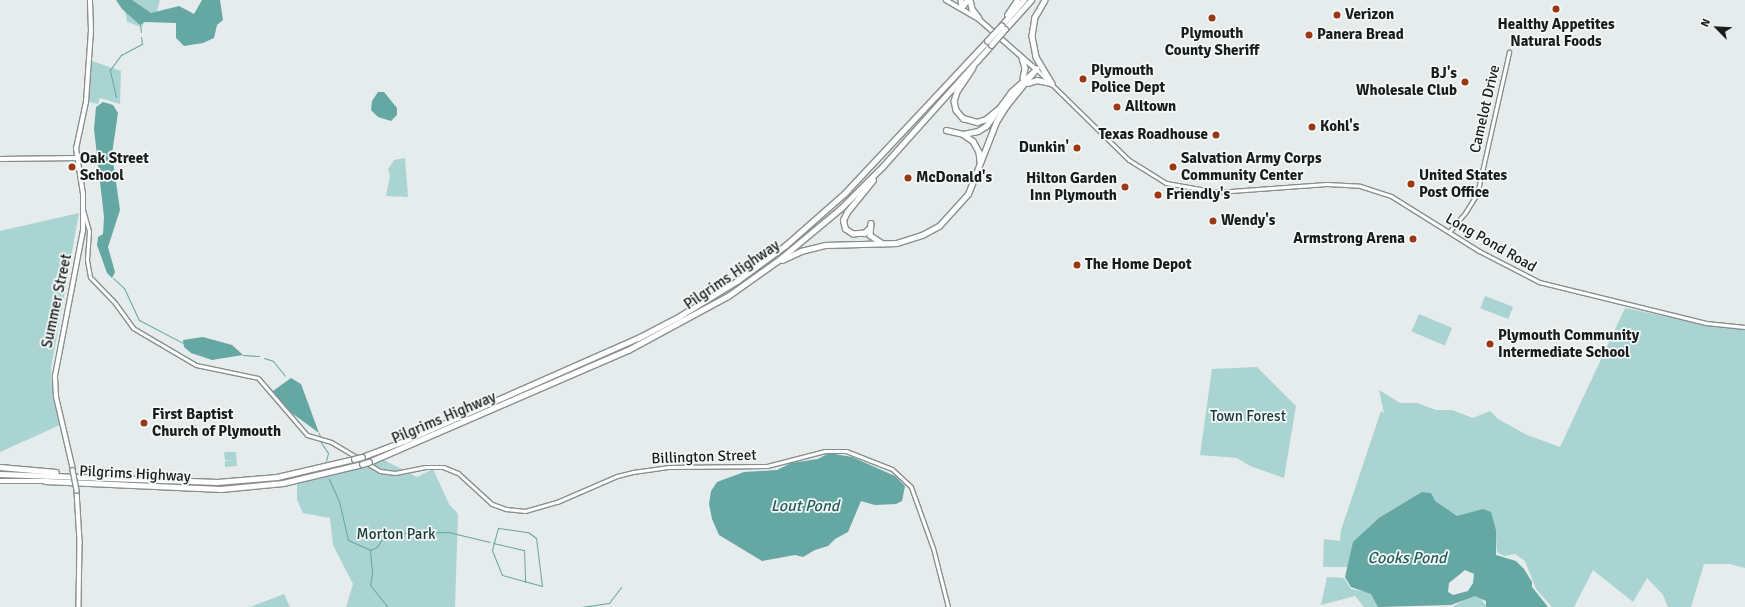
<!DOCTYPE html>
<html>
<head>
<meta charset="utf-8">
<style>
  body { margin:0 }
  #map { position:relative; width:1745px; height:607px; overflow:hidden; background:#e6ebeb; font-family:Signika,sans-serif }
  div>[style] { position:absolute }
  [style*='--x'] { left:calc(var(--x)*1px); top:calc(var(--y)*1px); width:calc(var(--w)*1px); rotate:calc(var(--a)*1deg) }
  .green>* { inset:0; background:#a9d4d1; transform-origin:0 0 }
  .water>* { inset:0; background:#64a7a3 }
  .stream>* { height:1px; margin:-0.5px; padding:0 0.5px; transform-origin:0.5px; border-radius:0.5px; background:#64a7a3 }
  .roads { filter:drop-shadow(1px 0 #898f8e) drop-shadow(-1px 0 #898f8e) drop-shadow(0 1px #898f8e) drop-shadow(0 -1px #898f8e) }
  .tertiary>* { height:3px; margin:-1.5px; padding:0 1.5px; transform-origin:1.5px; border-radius:1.5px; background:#fff }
  .secondary>* { height:3.5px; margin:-1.75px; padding:0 1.75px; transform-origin:1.75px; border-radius:1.75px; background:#fff }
  .motorway>* { height:4.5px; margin:-2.25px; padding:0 2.25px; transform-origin:2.25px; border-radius:2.25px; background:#fff }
  .bridges { filter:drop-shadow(1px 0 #898f8e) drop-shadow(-1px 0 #898f8e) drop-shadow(0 1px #898f8e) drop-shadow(0 -1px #898f8e) }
  .secondary-bridge>* { height:3.5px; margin:-1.75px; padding:0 1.75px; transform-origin:1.75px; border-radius:1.75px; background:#fff }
  .motorway-bridge>* { height:4.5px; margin:-2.25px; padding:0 2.25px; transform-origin:2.25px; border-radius:2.25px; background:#fff }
  .dots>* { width:11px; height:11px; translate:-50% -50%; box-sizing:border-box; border:2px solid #f3f9f8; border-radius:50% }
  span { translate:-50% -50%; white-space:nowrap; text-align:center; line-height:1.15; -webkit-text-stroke:3.5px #f3f9f8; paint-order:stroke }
  .poi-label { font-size:15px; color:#1a1c1b; font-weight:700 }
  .left { translate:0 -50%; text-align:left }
  .right { translate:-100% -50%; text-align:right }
  .street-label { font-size:15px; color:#1a1c1b }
  .park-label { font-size:15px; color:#183938 }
  .water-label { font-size:16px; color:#245d5a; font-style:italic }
  .north { position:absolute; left:1697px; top:8px; width:40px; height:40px; -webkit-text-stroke:3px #f3f9f8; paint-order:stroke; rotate:294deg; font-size:11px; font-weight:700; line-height:16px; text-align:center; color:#1a1c1b }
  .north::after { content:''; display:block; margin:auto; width:14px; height:18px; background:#1a1c1b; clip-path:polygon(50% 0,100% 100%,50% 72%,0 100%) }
</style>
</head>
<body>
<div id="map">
  <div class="green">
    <i style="clip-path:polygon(121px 0,160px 0,156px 15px,145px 17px,142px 27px,127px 22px,124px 3px)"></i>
    <i style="clip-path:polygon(92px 61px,121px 71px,120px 104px,100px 98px,98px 104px,89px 102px)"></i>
    <i style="clip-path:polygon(405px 158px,408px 197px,386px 196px,390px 176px,388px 169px,394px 160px)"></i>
    <i style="clip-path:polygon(79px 213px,51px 368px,53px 398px,60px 425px,0 452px,0 231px)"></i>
    <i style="left:1485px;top:296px;width:30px;height:13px;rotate:21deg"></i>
    <i style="clip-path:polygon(1625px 308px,1722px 328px,1745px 328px,1745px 568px,1730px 564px,1704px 564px,1691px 607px,1668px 607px,1663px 595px,1647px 578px,1633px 602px,1593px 570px,1574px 607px,1552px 607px,1536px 589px,1525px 561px,1515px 554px,1504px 556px,1497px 552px,1495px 525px,1489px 517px,1455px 517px,1429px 498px,1347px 567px,1323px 567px,1324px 539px,1340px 541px,1341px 530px,1381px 411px,1384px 413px,1379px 390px,1400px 403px,1417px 403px,1436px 410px,1452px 410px,1473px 418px,1490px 411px,1498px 419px,1527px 435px,1560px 447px)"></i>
    <i style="left:1419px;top:314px;width:36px;height:19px;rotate:23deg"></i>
    <i style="clip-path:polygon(1257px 367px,1296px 406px,1284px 478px,1250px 466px,1237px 458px,1200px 455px,1212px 369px)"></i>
    <i style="clip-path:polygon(224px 452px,236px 452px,237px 466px,225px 467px,225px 461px,234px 460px,225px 460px)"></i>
    <i style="clip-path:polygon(378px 457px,417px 477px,433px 469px,449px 504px,458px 514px,455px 607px,346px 607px,353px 584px,333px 545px,330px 518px,303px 513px,297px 500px,297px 482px,340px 471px)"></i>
    <i style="clip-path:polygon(1327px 577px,1344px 578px,1351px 589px,1372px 593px,1379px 607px,1364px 607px,1355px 596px,1321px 605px)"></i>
    <i style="clip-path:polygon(284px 594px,290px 607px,250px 607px)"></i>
    <i style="clip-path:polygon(1473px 595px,1479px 596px,1487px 607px,1452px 607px)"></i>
  </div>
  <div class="water">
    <i style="clip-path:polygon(116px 0,132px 0,151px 13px,179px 6px,194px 14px,202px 0,220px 0,223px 20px,217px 25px,214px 38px,203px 43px,184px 46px,176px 38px,176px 23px,145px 22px,140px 25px,122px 9px)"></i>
    <i style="clip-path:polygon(378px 92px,384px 92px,397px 108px,397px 115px,391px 121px,378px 117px,371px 110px,372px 101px)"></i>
    <i style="clip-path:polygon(103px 102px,113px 105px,118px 113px,112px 154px,120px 210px,108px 247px,115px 272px,112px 278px,107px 273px,97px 245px,98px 237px,103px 234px,104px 217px,94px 129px,96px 107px)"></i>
    <i style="clip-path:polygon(203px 337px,232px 345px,243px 355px,212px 360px,191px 353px,184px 347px,183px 340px)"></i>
    <i style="clip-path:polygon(291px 378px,301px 384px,319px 433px,289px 411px,273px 391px)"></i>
    <i style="clip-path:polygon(829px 453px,852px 457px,895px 476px,905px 486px,902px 501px,896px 504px,875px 505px,861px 501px,848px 532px,835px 539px,828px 546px,815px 550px,803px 557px,795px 555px,762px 561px,719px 535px,712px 519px,709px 504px,711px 491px,717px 482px,744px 472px,777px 470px,791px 463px,818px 459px)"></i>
    <i style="clip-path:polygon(evenodd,1422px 492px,1431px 493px,1435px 501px,1457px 516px,1483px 509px,1491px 512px,1496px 530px,1496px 555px,1516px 561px,1524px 569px,1532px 582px,1532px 587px,1548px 607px,1486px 607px,1486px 601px,1475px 596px,1451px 605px,1378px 607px,1371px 594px,1351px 587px,1345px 577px,1353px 542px,1379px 518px,1422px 492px,1465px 570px,1474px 574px,1473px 583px,1468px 591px,1453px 595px,1448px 592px,1449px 583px,1465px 570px)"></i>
  </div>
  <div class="stream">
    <i style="--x:140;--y:25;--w:7;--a:82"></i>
    <i style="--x:116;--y:97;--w:28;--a:-103"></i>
    <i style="--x:110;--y:70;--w:19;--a:-54"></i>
    <i style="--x:121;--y:55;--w:24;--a:-28"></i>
    <i style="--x:142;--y:44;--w:7;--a:-98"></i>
    <i style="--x:113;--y:278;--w:15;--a:42"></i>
    <i style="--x:124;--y:288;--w:35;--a:65"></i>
    <i style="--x:139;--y:320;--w:50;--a:27.6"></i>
    <i style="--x:243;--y:355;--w:16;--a:4"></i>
    <i style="--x:264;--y:358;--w:9;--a:18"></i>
    <i style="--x:273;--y:361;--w:19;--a:51"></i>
    <i style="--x:319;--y:433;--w:5;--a:79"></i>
    <i style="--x:320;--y:441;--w:14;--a:56"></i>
    <i style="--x:328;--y:453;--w:8;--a:104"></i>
    <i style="--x:329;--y:479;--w:24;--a:66"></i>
    <i style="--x:339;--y:501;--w:40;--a:77"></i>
    <i style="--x:348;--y:540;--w:24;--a:24"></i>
    <i style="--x:370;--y:550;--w:23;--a:85"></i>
    <i style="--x:372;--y:573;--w:12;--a:99"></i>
    <i style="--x:370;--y:585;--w:28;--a:51"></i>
    <i style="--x:498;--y:528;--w:30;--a:8"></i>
    <i style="--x:528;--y:532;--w:10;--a:37"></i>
    <i style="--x:536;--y:538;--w:48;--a:82.9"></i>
    <i style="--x:542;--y:586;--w:41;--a:-164.6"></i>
    <i style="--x:502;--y:575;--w:27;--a:-112"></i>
    <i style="--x:492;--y:550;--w:23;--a:-75"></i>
    <i style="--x:493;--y:543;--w:32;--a:13"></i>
    <i style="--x:524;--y:550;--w:32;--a:88"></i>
    <i style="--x:370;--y:550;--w:8;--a:-23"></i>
    <i style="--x:377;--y:547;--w:12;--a:-59"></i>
    <i style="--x:383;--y:537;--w:22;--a:-10"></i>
    <i style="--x:405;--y:533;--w:43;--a:-1.3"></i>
    <i style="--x:448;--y:532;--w:43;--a:13.4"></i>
    <i style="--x:581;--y:607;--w:28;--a:-8"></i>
    <i style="--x:609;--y:603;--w:20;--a:-53"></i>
  </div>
  <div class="roads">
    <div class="tertiary">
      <i style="--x:1036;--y:69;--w:130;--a:44.4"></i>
      <i style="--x:1129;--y:160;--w:44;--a:31.9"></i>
      <i style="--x:1166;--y:183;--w:52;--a:10"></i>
      <i style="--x:1217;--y:192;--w:110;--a:-4.2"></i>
      <i style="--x:1327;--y:184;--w:33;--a:3"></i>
      <i style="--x:1360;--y:186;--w:33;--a:18"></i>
      <i style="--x:1391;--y:196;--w:104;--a:32"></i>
      <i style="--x:1479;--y:251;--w:68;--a:27.3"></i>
      <i style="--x:1539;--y:282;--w:172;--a:13.8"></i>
      <i style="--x:1706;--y:323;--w:39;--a:6"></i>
      <i style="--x:83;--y:210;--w:22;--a:74"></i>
      <i style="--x:89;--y:231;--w:29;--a:94"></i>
      <i style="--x:87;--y:260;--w:17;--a:80"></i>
      <i style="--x:90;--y:277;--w:36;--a:46"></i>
      <i style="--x:115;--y:303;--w:31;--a:54"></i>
      <i style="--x:133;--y:328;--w:73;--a:30.4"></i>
      <i style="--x:196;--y:365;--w:63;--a:11.8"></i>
      <i style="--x:258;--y:378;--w:75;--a:49.3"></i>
      <i style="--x:307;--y:435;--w:25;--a:16"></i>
      <i style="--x:331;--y:442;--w:57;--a:30.6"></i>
      <i style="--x:380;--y:471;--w:15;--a:8"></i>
      <i style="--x:395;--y:473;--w:31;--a:-11"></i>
      <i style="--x:425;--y:467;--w:18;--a:0"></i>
      <i style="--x:443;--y:467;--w:16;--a:22"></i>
      <i style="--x:458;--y:473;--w:46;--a:42.4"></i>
      <i style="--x:492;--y:504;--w:15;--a:20"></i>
      <i style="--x:506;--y:509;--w:19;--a:6"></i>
      <i style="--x:525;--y:511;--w:33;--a:-16"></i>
      <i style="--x:557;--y:502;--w:65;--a:-23.4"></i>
      <i style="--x:617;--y:476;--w:16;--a:-14"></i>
      <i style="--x:633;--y:472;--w:35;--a:-8"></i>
      <i style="--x:668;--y:467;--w:99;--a:-0.6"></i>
      <i style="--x:767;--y:466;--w:60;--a:-14.5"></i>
      <i style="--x:825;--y:451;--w:21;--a:0"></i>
      <i style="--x:846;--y:451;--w:49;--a:21.4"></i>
      <i style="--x:892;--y:469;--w:26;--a:43"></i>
      <i style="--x:911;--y:487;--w:65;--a:70.2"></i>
      <i style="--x:933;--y:548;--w:61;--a:75.7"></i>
      <i style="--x:1449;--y:232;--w:25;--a:-50"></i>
      <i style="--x:1465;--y:213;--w:22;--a:-58"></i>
      <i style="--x:1477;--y:194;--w:146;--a:-77.3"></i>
    </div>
    <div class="secondary">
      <i style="--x:946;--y:0;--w:38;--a:30"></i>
      <i style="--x:979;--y:19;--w:76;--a:41.3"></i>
      <i style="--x:0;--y:159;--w:77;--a:-0.7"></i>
      <i style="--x:73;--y:470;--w:75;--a:-103.1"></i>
      <i style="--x:56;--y:397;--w:21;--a:-93"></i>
      <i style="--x:55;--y:376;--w:148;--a:-79.1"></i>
      <i style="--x:83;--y:231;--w:37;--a:-90"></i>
      <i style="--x:83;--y:194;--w:46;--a:-98.8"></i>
      <i style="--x:76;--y:149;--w:48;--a:-78"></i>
      <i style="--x:86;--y:102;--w:71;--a:-86"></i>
      <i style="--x:91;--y:31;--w:31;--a:-92"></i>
      <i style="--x:77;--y:491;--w:51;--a:86.6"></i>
      <i style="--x:80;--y:542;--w:65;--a:90.9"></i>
    </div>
    <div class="motorway">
      <i style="--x:961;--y:0;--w:7;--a:82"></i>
      <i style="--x:970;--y:0;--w:9;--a:77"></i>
      <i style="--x:972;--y:9;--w:11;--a:52"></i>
      <i style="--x:1045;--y:0;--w:20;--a:120"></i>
      <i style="--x:1035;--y:17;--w:19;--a:99"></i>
      <i style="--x:1032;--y:36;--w:21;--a:79"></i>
      <i style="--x:1036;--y:57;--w:31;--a:59"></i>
      <i style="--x:962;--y:7;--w:9;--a:-54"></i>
      <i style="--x:1007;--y:15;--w:18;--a:-56"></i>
      <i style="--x:1001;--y:26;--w:35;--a:-49"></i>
      <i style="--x:1005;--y:29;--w:39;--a:-48"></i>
      <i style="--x:1022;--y:58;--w:10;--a:73"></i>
      <i style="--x:1025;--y:68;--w:10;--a:101"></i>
      <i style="--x:973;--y:68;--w:29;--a:124"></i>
      <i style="--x:957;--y:92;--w:9;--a:108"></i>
      <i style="--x:954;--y:101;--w:9;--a:77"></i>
      <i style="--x:956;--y:110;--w:11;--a:49"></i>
      <i style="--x:963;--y:118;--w:15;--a:16"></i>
      <i style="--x:977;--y:122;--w:9;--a:-18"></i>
      <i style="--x:986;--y:119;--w:16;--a:-40"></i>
      <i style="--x:1028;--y:83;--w:9;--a:-18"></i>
      <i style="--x:1037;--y:80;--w:14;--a:12"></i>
      <i style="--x:946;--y:130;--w:17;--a:13"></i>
      <i style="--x:963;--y:134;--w:12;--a:35"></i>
      <i style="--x:973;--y:141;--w:13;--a:61"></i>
      <i style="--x:979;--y:152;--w:10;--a:84"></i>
      <i style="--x:963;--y:134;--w:15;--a:-11"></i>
      <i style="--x:978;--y:131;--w:9;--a:-32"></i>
      <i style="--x:986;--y:126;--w:42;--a:-53.7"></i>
      <i style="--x:1011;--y:92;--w:30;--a:-42"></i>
      <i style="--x:871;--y:223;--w:12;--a:95"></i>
      <i style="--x:870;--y:235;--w:14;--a:34"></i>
      <i style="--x:869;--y:229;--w:6;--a:135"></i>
      <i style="--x:865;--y:233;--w:12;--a:175"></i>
      <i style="--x:853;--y:234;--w:9;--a:-148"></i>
      <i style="--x:845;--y:229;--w:9;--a:-103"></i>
      <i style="--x:843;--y:220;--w:9;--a:-63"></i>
      <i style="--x:847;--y:212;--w:41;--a:-50.9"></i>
      <i style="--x:782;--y:260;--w:21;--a:-25"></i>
      <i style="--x:801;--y:251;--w:25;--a:-14"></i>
      <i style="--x:825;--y:245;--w:72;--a:-1.6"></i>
      <i style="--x:897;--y:243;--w:26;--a:-18"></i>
      <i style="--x:922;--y:235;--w:19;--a:-28"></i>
      <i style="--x:939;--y:226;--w:43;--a:-47.8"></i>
      <i style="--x:968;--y:194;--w:77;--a:-68.7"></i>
      <i style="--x:996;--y:122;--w:19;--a:-58"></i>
      <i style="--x:1006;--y:106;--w:48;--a:-51"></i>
      <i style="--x:362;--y:457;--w:45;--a:-20.9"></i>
      <i style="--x:404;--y:441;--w:256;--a:-23.8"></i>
      <i style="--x:638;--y:338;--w:47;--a:-27.6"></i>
      <i style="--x:680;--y:316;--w:67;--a:-31.6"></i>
      <i style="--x:737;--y:281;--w:61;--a:-36.3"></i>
      <i style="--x:786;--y:245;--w:79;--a:-41.4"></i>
      <i style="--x:845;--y:193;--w:208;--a:-46.9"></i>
      <i style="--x:369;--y:462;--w:282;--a:-23.4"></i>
      <i style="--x:628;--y:350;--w:114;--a:-28.4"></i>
      <i style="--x:728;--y:296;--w:64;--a:-35.4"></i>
      <i style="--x:780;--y:259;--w:78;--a:-39.8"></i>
      <i style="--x:840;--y:209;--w:61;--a:-45"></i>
      <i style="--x:883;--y:166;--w:162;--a:-48.2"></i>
      <i style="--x:0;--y:467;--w:56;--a:5.1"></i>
      <i style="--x:0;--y:474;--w:217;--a:2.1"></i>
      <i style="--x:217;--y:482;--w:60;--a:-4.8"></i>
      <i style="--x:277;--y:477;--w:79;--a:-13.2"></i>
      <i style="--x:0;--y:481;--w:45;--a:0"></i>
      <i style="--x:45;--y:481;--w:176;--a:2.6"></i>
      <i style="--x:221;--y:489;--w:62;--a:-5.5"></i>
      <i style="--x:283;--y:483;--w:81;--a:-13.5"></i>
    </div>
  </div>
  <div class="bridges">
    <div class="secondary-bridge">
      <i style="--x:73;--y:470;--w:21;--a:79"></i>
    </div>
    <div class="motorway-bridge">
      <i style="--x:987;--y:41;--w:21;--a:-47"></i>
      <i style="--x:991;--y:45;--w:21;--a:-49"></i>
      <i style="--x:354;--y:459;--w:8;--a:-14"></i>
      <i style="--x:362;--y:464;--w:7;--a:-16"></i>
    </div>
  </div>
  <div class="dots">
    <i style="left:1556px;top:9px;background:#9d3712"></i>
    <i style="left:1337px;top:15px;background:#9d3712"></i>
    <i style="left:1212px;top:18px;background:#9d3712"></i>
    <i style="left:1309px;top:35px;background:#9d3712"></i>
    <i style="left:1083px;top:79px;background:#9d3712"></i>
    <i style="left:1465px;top:82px;background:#9d3712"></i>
    <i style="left:1117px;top:107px;background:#9d3712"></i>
    <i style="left:1312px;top:127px;background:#9d3712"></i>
    <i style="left:1216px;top:135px;background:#9d3712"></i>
    <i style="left:1077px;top:148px;background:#9d3712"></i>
    <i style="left:72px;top:167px;background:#9d3712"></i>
    <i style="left:1173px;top:167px;background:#9d3712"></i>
    <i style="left:908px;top:178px;background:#9d3712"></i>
    <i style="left:1411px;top:184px;background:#9d3712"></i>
    <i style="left:1125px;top:187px;background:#9d3712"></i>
    <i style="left:1158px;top:195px;background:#9d3712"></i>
    <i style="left:1213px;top:221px;background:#9d3712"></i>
    <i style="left:1413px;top:239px;background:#9d3712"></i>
    <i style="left:1077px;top:265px;background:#9d3712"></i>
    <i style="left:1490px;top:344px;background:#9d3712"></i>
    <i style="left:144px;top:423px;background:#9d3712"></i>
  </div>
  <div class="poi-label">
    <span class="left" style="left:1345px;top:15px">Verizon</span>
    <span style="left:1556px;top:33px">Healthy Appetites<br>Natural Foods</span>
    <span style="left:1212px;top:42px">Plymouth<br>County Sheriff</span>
    <span class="left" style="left:1317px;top:35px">Panera Bread</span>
    <span class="left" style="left:1091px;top:79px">Plymouth<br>Police Dept</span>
    <span class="right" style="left:1457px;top:82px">BJ's<br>Wholesale Club</span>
    <span class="left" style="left:1125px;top:107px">Alltown</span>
    <span class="left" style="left:1320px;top:127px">Kohl's</span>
    <span class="right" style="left:1208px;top:135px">Texas Roadhouse</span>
    <span class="right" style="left:1069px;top:148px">Dunkin'</span>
    <span class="left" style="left:80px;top:167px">Oak Street<br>School</span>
    <span class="left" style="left:1181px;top:167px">Salvation Army Corps<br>Community Center</span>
    <span class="left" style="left:1419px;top:184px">United States<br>Post Office</span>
    <span class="left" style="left:916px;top:178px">McDonald's</span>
    <span class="right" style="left:1117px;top:187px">Hilton Garden<br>Inn Plymouth</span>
    <span class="left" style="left:1166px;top:195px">Friendly's</span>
    <span class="left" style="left:1221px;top:221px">Wendy's</span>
    <span class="right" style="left:1405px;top:239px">Armstrong Arena</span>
    <span class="left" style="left:1085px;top:265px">The Home Depot</span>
    <span class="left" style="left:1498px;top:344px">Plymouth Community<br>Intermediate School</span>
    <span class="left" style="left:152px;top:423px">First Baptist<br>Church of Plymouth</span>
  </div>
  <div class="street-label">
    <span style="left:1485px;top:109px;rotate:-77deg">Camelot Drive</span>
    <span style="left:1491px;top:243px;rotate:30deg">Long Pond Road</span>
    <span style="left:732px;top:275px;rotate:-34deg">Pilgrims Highway</span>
    <span style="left:57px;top:301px;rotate:-78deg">Summer Street</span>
    <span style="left:444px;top:418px;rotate:-23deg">Pilgrims Highway</span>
    <span style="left:704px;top:457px;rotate:-2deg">Billington Street</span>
    <span style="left:135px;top:474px;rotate:3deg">Pilgrims Highway</span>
  </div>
  <div class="park-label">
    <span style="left:1248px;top:417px">Town Forest</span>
    <span style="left:396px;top:535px">Morton Park</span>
  </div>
  <div class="water-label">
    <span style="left:805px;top:506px">Lout Pond</span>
    <span style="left:1407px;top:558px">Cooks Pond</span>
  </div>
  <div class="north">N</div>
</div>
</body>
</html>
